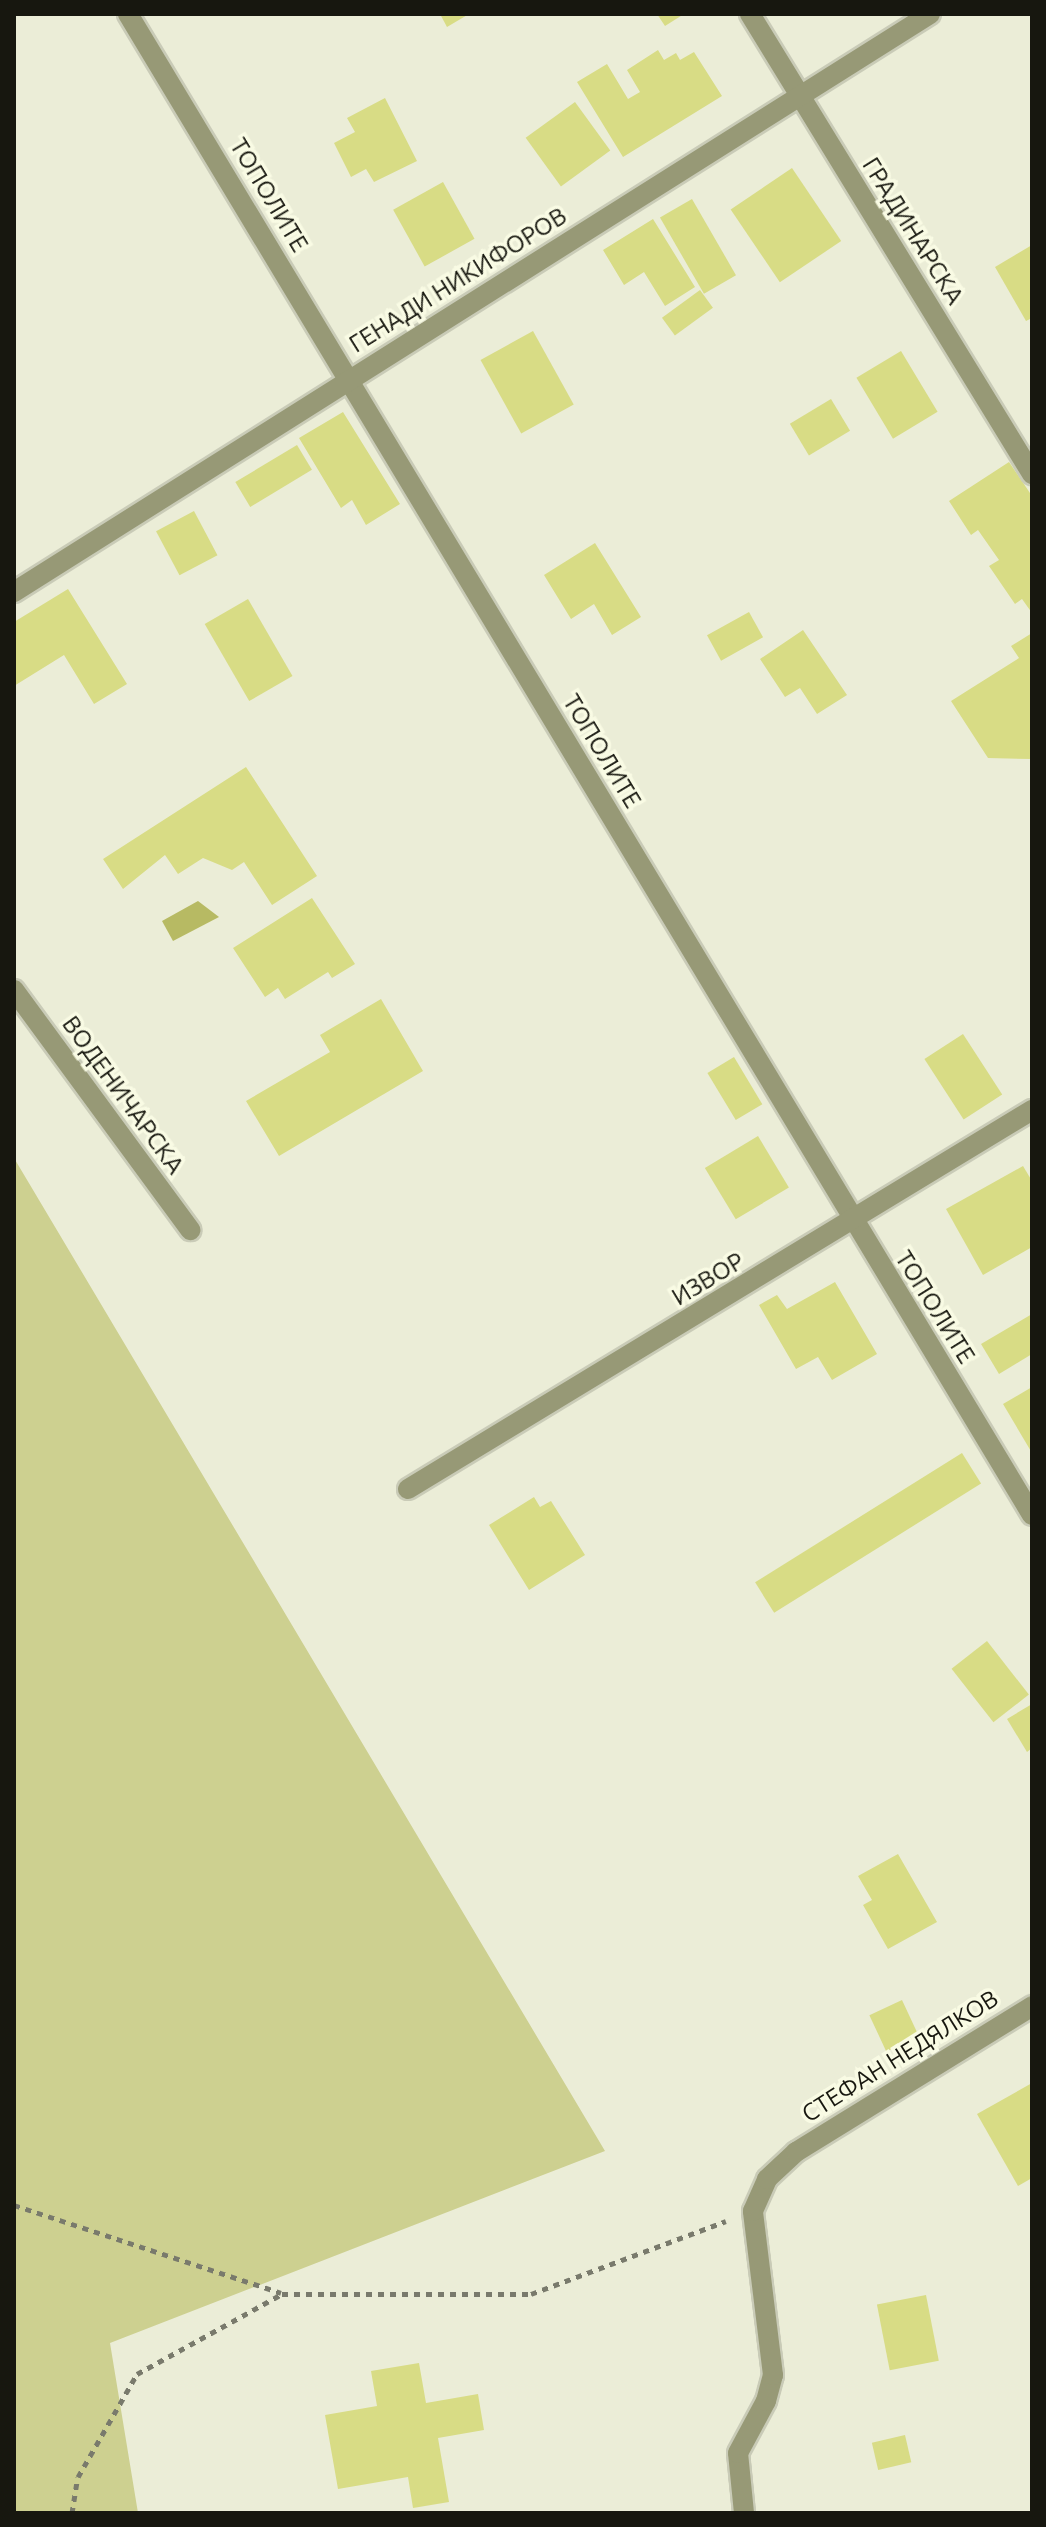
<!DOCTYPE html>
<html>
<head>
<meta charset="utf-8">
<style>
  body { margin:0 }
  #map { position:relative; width:1046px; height:2527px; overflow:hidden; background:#ebedd7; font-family:Ubuntu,sans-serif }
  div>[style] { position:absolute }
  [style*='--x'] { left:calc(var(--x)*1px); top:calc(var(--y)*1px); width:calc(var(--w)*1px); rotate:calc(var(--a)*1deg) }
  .green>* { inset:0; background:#cdd090 }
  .water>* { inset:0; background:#b7ba63 }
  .building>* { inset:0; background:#d8dc85; transform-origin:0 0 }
  .path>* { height:5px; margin-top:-2.5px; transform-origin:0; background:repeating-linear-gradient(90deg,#797a6c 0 6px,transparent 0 12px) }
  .roads { filter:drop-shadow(2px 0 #c9cbb7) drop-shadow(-2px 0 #c9cbb7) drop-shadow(0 2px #c9cbb7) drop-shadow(0 -2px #c9cbb7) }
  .minor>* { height:20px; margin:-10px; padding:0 10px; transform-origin:10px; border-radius:10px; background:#979976 }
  span { translate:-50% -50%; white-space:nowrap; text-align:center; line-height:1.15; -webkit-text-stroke:7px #f9fbe4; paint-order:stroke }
  .street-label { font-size:24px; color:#17170f }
  .frame { position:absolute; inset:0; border:16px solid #17170f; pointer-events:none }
</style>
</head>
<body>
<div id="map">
  <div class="green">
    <i style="clip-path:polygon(14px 1158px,605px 2151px,110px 2343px,138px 2513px,14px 2513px)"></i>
  </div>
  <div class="water">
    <i style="clip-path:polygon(198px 901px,219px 917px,173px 941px,162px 921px)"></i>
  </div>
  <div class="building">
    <i style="clip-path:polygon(440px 14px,469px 14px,447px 27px)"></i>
    <i style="clip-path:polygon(657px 14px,684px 14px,665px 26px)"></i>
    <i style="clip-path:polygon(658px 50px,664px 60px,676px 53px,680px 60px,694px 52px,722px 96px,623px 157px,577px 82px,607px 64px,628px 99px,640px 92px,627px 70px)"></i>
    <i style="clip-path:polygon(385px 98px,417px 161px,374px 182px,366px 169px,351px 177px,334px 143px,355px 132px,347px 118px)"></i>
    <i style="left:575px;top:102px;width:60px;height:61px;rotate:54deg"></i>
    <i style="left:792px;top:168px;width:88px;height:74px;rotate:56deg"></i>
    <i style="left:443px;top:182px;width:65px;height:57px;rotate:61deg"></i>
    <i style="left:692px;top:199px;width:88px;height:37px;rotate:60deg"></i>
    <i style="clip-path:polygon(653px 219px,695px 287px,665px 306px,644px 272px,624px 285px,603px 250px)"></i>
    <i style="clip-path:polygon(1032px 245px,1032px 318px,1026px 321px,995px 267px)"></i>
    <i style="left:700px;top:290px;width:22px;height:47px;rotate:54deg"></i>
    <i style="left:533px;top:331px;width:84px;height:60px;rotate:61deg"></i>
    <i style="left:901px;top:351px;width:71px;height:52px;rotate:59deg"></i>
    <i style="left:831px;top:399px;width:37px;height:48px;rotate:59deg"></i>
    <i style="clip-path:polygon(343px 412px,400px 504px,366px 525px,352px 500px,341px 508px,299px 438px)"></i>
    <i style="left:297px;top:445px;width:29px;height:72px;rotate:59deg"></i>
    <i style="clip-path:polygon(1009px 462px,1032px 496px,1032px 613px,1022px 599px,1015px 604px,989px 566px,999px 560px,978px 530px,971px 535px,949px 501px)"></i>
    <i style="left:194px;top:511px;width:50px;height:43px;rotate:62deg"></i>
    <i style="clip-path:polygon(595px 543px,641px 617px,612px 635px,594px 604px,571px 619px,544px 575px)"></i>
    <i style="clip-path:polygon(68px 589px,127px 684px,94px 704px,64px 655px,14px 686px,14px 622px)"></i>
    <i style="left:248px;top:599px;width:89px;height:50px;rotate:60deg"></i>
    <i style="left:749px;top:612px;width:29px;height:48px;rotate:61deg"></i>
    <i style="clip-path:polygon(803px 630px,847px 695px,817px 714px,800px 688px,785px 697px,760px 659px)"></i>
    <i style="clip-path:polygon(1032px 633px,1032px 759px,988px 758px,951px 701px,1019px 658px,1011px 646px)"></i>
    <i style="clip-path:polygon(246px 767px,317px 876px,272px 905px,244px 862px,232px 870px,203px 858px,178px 874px,165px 855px,123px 889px,103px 859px)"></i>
    <i style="clip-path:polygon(312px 898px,355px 964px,332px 978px,328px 972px,285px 999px,278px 988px,265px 997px,233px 948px)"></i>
    <i style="clip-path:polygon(381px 999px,423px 1071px,279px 1156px,246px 1101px,330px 1052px,320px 1035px)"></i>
    <i style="left:963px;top:1034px;width:72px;height:46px;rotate:57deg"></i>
    <i style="left:734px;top:1057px;width:55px;height:31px;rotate:59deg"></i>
    <i style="left:758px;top:1136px;width:60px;height:62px;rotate:59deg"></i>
    <i style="clip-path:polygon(1023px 1166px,1032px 1181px,1032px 1247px,983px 1275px,946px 1209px)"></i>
    <i style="clip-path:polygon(835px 1282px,877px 1354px,832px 1380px,818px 1357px,796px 1369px,759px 1305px,777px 1295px,787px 1309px)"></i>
    <i style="clip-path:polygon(1032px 1314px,1032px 1354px,999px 1374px,981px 1344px)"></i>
    <i style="clip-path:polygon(1032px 1387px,1032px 1453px,1003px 1404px)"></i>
    <i style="left:962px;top:1453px;width:36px;height:244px;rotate:58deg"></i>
    <i style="clip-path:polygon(534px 1497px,540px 1507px,551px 1501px,585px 1555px,529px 1590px,489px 1525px)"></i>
    <i style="left:987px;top:1641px;width:68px;height:45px;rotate:52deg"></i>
    <i style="clip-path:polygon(1032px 1704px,1032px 1748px,1027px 1752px,1007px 1719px)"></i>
    <i style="clip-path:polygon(898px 1854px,937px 1922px,888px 1949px,863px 1905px,872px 1900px,858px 1876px)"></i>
    <i style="left:902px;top:2000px;width:40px;height:36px;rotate:65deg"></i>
    <i style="clip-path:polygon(1032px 2083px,1032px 2178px,1018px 2186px,977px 2114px)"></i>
    <i style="left:926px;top:2295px;width:67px;height:50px;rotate:79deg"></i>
    <i style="clip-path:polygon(419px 2363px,426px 2403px,478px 2394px,484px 2430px,438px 2438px,449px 2502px,413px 2508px,408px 2477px,338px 2489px,325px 2415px,377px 2406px,371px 2371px)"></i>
    <i style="left:905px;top:2435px;width:28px;height:34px;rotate:77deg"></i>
  </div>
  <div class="path">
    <i style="--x:14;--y:2205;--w:281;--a:18.2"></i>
    <i style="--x:72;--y:2513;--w:36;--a:-81"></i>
    <i style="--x:78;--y:2477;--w:119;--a:-60.2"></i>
    <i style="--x:137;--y:2374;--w:166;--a:-28.9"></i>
    <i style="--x:282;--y:2294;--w:249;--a:0"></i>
    <i style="--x:531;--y:2294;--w:208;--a:-20.5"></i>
  </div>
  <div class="roads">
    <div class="minor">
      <i style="--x:128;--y:14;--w:1752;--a:58.94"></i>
      <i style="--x:750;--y:14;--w:540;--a:58.49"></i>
      <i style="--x:14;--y:592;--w:1083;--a:-32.25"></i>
      <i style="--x:14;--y:990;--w:298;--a:53.7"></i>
      <i style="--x:408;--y:1489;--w:730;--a:-31.27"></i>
      <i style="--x:744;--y:2513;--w:60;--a:-95.7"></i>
      <i style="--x:738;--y:2453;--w:59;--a:-61.7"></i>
      <i style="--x:766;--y:2401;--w:27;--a:-75"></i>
      <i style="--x:773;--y:2375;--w:165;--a:-97"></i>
      <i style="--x:753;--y:2211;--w:35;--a:-66"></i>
      <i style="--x:767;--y:2179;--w:40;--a:-43"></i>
      <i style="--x:796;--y:2152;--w:278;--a:-31.7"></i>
    </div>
  </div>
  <div class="street-label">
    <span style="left:269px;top:195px;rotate:59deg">ТОПОЛИТЕ</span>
    <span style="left:913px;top:231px;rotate:58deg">ГРАДИНАРСКА</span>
    <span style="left:458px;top:280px;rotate:-32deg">ГЕНАДИ НИКИФОРОВ</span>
    <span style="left:602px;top:751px;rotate:59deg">ТОПОЛИТЕ</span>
    <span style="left:123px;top:1095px;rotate:54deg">ВОДЕНИЧАРСКА</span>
    <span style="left:708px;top:1279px;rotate:-31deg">ИЗВОР</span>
    <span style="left:935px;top:1307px;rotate:58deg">ТОПОЛИТЕ</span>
    <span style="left:900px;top:2056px;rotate:-32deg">СТЕФАН НЕДЯЛКОВ</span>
  </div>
  <div class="frame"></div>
</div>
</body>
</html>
